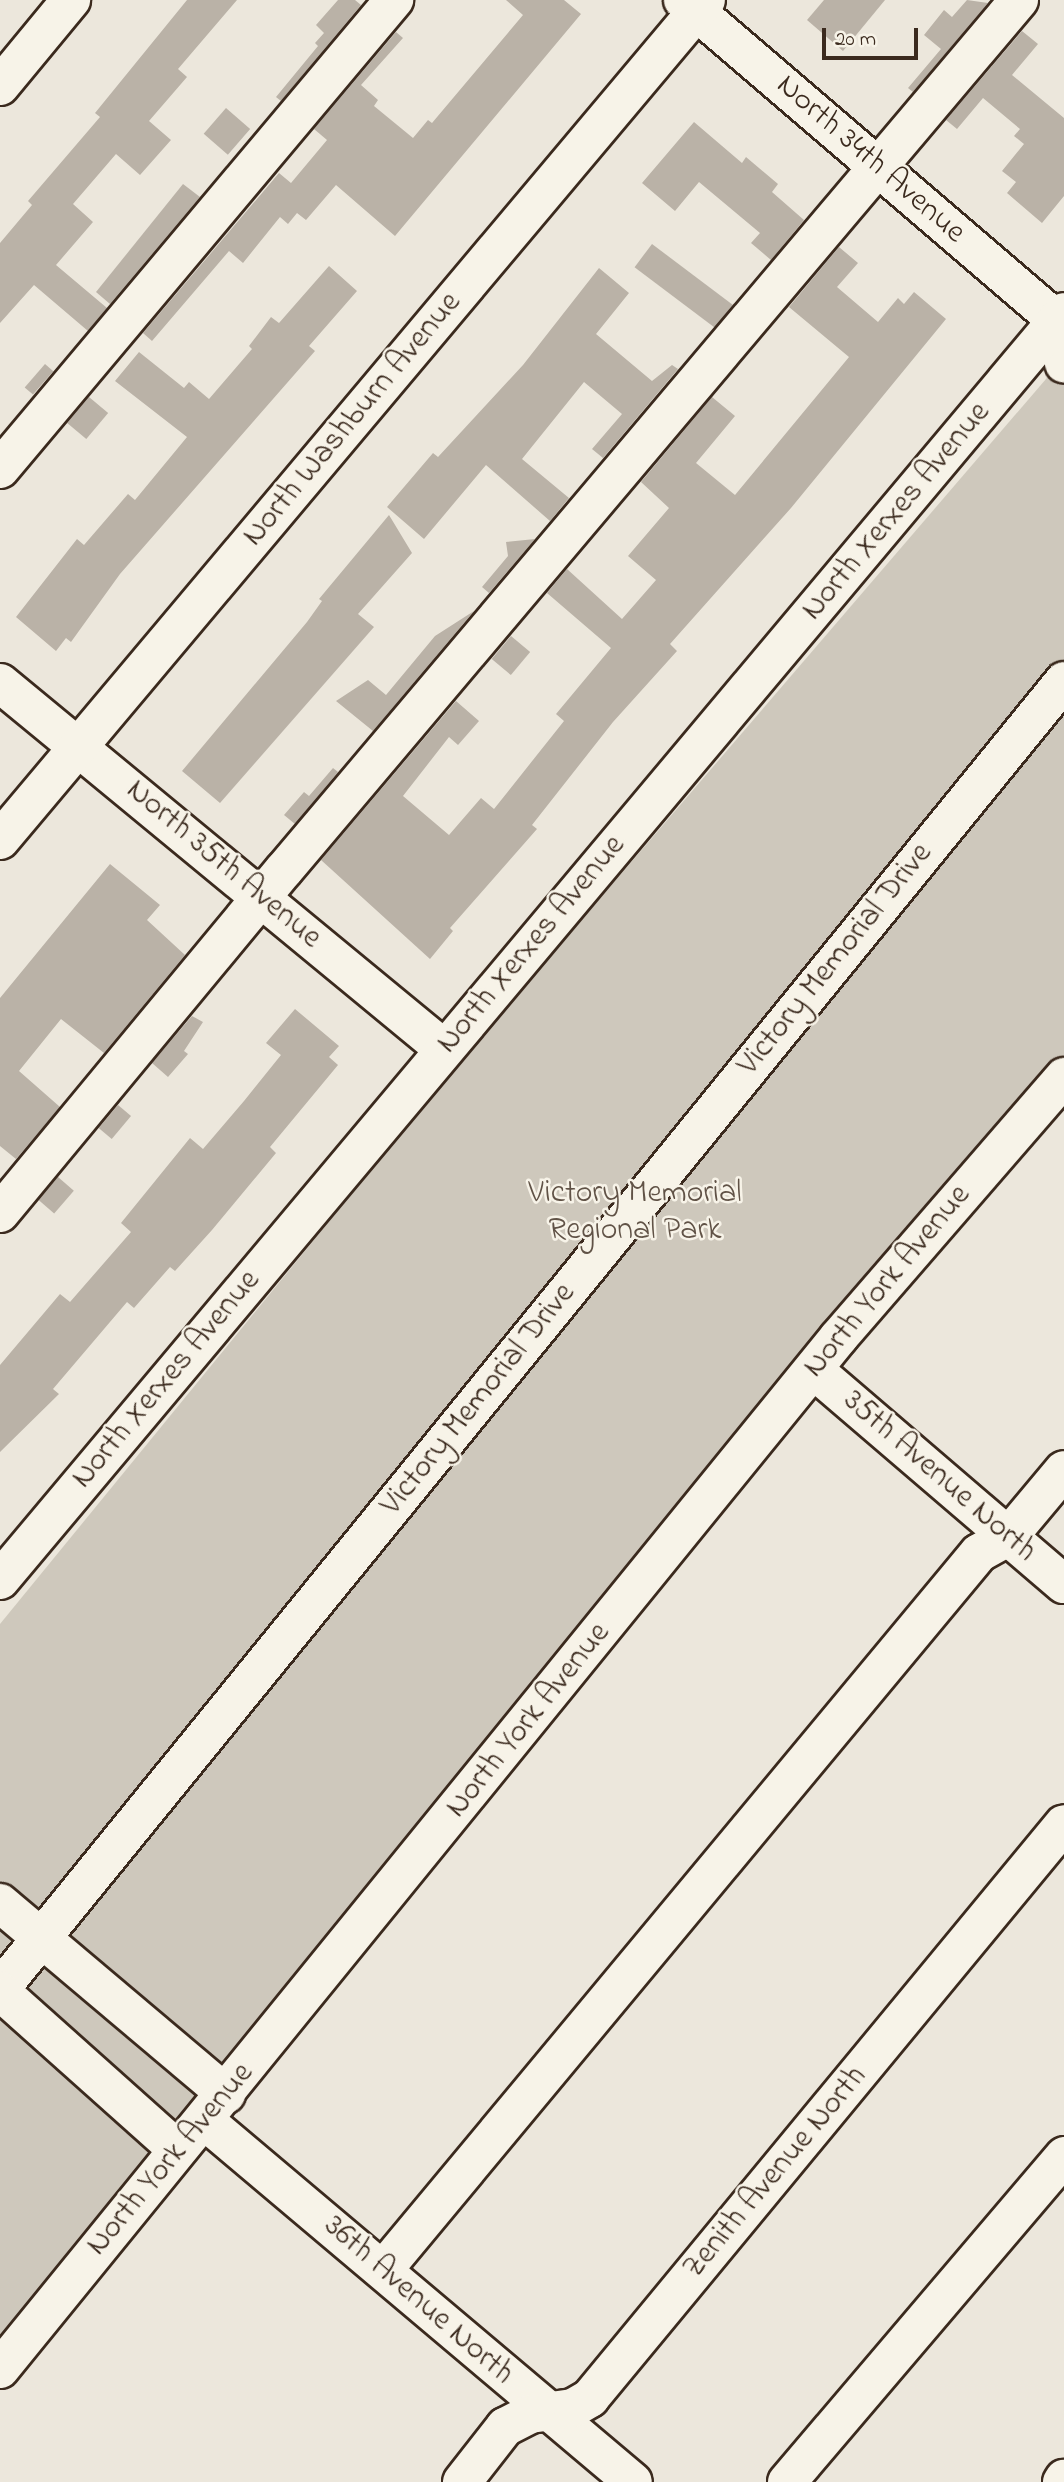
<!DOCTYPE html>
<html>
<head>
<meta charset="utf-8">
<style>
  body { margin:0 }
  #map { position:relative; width:1064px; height:2482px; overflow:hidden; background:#ece7dc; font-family:"Indie Flower",sans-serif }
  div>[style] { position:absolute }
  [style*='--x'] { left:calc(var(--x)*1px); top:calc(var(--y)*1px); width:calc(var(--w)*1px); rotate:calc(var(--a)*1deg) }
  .green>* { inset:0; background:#cec8bc }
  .building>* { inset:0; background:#bab2a7; transform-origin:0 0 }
  .roads { filter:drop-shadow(2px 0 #3b2a1e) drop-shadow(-2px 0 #3b2a1e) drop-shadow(0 2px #3b2a1e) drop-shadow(0 -2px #3b2a1e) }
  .minor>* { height:38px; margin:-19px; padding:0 19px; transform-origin:19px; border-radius:19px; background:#f7f3e8 }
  span { translate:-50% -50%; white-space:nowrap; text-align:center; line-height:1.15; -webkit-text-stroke:5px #f7f3e8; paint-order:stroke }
  .street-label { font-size:32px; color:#3b2a1e }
  .park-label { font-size:32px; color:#605246 }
  .scale { position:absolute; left:822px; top:28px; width:96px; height:32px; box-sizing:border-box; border:4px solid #3b2a1e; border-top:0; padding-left:9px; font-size:21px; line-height:24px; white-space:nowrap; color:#3b2a1e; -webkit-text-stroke:5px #f7f3e8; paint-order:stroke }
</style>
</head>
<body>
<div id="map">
  <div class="green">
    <i style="clip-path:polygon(1064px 358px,1064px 1057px,0 2345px,0 1624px,457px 1065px)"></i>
  </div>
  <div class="building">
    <i style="clip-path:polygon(187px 0,237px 0,178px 69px,187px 77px,149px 121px,171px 140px,140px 175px,116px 154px,73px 204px,93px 222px,56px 265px,107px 308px,88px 331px,34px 285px,0 323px,0 243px,32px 205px,28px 201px,100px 117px,95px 113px)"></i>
    <i style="clip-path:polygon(338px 0,355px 0,361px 5px,281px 101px,276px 97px,318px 46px,315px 43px,324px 33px,316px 25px)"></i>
    <i style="clip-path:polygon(506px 0,564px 0,581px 14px,395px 236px,336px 185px,306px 220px,297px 213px,288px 224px,280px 217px,243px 263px,229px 251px,152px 341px,143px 333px,279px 173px,291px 183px,327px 140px,314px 129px,396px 32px,403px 38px,361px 85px,378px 100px,374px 106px,413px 138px,428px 120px,432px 123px,523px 15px)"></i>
    <i style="clip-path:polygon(824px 0,885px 0,843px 51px,807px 20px)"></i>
    <i style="clip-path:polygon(967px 0,988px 3px,913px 92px,908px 88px,941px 49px,924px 35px,944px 10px,952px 17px)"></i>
    <i style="clip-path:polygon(1022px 31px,1038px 44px,1012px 75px,1064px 118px,1064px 196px,1042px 223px,1007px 193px,1016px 182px,1002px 171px,1024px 144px,1014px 136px,1020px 129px,983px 98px,957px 129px,946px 120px)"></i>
    <i style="left:226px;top:108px;width:32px;height:34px;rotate:41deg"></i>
    <i style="clip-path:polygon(694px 122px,742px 163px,746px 157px,778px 184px,772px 192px,804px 220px,771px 260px,751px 243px,760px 233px,699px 182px,675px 211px,642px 183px)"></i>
    <i style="clip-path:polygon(183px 184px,200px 197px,110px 304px,96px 292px)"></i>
    <i style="left:652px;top:244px;width:101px;height:29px;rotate:37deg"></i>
    <i style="clip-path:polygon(839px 247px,858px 263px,837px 287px,878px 322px,898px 298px,904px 304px,914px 292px,946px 319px,791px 508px,670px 644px,677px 651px,613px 722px,532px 825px,537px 829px,450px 928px,453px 931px,430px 959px,321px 860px,456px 701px,479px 721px,458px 745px,449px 737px,403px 796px,449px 835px,481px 798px,494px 809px,564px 721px,556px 714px,611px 648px,547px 593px,567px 569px,622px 619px,656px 580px,628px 556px,669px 508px,641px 482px,712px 397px,735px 416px,696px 463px,735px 495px,849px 357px,789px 307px)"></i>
    <i style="clip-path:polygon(329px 266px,357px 291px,309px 346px,315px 351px,120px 574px,71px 642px,66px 638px,56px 651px,16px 617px,77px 539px,84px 545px,128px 494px,135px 500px,187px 437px,115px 381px,139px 352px,184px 388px,189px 382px,209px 399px,252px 349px,249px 346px,271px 317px,279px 323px)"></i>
    <i style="clip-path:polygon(599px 268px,629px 293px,596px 334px,652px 381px,672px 365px,678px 369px,603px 458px,592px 449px,622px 414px,584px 382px,522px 459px,569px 498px,550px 521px,486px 465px,424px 539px,387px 507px,433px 453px,438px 457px,523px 365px)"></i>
    <i style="left:45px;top:364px;width:11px;height:31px;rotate:41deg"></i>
    <i style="left:89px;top:397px;width:25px;height:34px;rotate:40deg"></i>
    <i style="clip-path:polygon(389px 515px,412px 553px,358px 614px,374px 627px,220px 803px,182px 771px,307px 622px,322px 601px,319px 599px)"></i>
    <i style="clip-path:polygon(535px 539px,489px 593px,482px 587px,508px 556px,506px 542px)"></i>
    <i style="clip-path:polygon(474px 611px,373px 731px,336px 701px,368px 680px,386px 695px,435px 636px)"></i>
    <i style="left:511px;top:636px;width:25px;height:30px;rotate:40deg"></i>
    <i style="clip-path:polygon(333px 768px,338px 772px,295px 824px,284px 815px,304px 792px,309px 796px)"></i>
    <i style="clip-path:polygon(110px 864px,160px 905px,147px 920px,185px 955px,104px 1053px,61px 1019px,19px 1071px,60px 1107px,16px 1159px,0 1146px,0 998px)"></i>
    <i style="clip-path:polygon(295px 1009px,339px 1046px,329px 1057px,338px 1065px,270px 1147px,276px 1153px,212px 1230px,175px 1271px,170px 1267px,134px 1308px,127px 1302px,53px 1389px,59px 1394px,0 1452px,0 1365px,60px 1294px,70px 1302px,131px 1232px,121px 1223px,190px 1138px,203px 1149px,244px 1101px,281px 1055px,266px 1043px)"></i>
    <i style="clip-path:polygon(192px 1016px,203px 1022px,184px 1051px,188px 1054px,168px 1077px,152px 1063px)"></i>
    <i style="left:118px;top:1105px;width:17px;height:30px;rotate:40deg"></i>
    <i style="left:58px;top:1177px;width:21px;height:30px;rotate:41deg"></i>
  </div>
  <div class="roads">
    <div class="minor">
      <i style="--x:683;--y:0;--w:492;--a:40.6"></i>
      <i style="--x:1057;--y:320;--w:44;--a:80.8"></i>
      <i style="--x:0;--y:86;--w:112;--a:-50.5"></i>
      <i style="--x:0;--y:469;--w:613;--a:-49.97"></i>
      <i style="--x:0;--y:683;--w:575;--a:39.5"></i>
      <i style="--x:0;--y:840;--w:1097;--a:-49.95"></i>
      <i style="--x:0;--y:1213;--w:445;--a:-50.4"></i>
      <i style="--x:284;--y:870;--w:1139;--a:-49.81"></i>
      <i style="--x:814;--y:1370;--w:329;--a:40.6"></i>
      <i style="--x:0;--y:1580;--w:1655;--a:-50"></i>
      <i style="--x:0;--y:1903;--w:296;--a:40.2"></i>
      <i style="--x:0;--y:1989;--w:1686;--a:-50.87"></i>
      <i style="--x:0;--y:1991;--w:237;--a:41.8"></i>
      <i style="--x:204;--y:2120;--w:561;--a:40.16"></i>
      <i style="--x:383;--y:2270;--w:932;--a:-50.27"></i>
      <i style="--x:979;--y:1553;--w:33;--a:-29"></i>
      <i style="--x:1008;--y:1537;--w:87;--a:-50.1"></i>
      <i style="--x:0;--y:2369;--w:1330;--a:-50.89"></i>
      <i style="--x:839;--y:1337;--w:344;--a:-49.1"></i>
      <i style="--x:462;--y:2482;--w:70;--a:-52"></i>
      <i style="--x:505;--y:2427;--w:28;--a:-27"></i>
      <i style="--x:530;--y:2414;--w:43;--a:-7.9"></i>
      <i style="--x:573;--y:2408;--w:20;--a:-30"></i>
      <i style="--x:590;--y:2398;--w:744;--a:-50.45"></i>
      <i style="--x:787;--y:2482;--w:428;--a:-49.6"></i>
      <i style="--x:1062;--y:2482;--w:4;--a:-56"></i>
    </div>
  </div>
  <div class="street-label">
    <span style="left:870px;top:160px;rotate:41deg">North 34th Avenue</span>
    <span style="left:353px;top:420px;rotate:-50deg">North Washburn Avenue</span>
    <span style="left:897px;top:512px;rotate:-50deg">North Xerxes Avenue</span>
    <span style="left:223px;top:865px;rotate:40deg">North 35th Avenue</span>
    <span style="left:532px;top:945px;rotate:-50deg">North Xerxes Avenue</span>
    <span style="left:836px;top:960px;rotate:-51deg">Victory Memorial Drive</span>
    <span style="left:888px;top:1282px;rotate:-50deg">North York Avenue</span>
    <span style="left:167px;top:1380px;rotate:-50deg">North Xerxes Avenue</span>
    <span style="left:479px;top:1400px;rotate:-51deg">Victory Memorial Drive</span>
    <span style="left:939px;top:1477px;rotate:41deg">35th Avenue North</span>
    <span style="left:529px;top:1721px;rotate:-51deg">North York Avenue</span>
    <span style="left:171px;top:2160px;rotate:-50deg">North York Avenue</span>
    <span style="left:776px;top:2173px;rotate:-50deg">Zenith Avenue North</span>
    <span style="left:418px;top:2301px;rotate:41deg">36th Avenue North</span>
  </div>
  <div class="park-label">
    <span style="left:635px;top:1213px">Victory Memorial<br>Regional Park</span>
  </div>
  <div class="scale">20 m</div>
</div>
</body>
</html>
